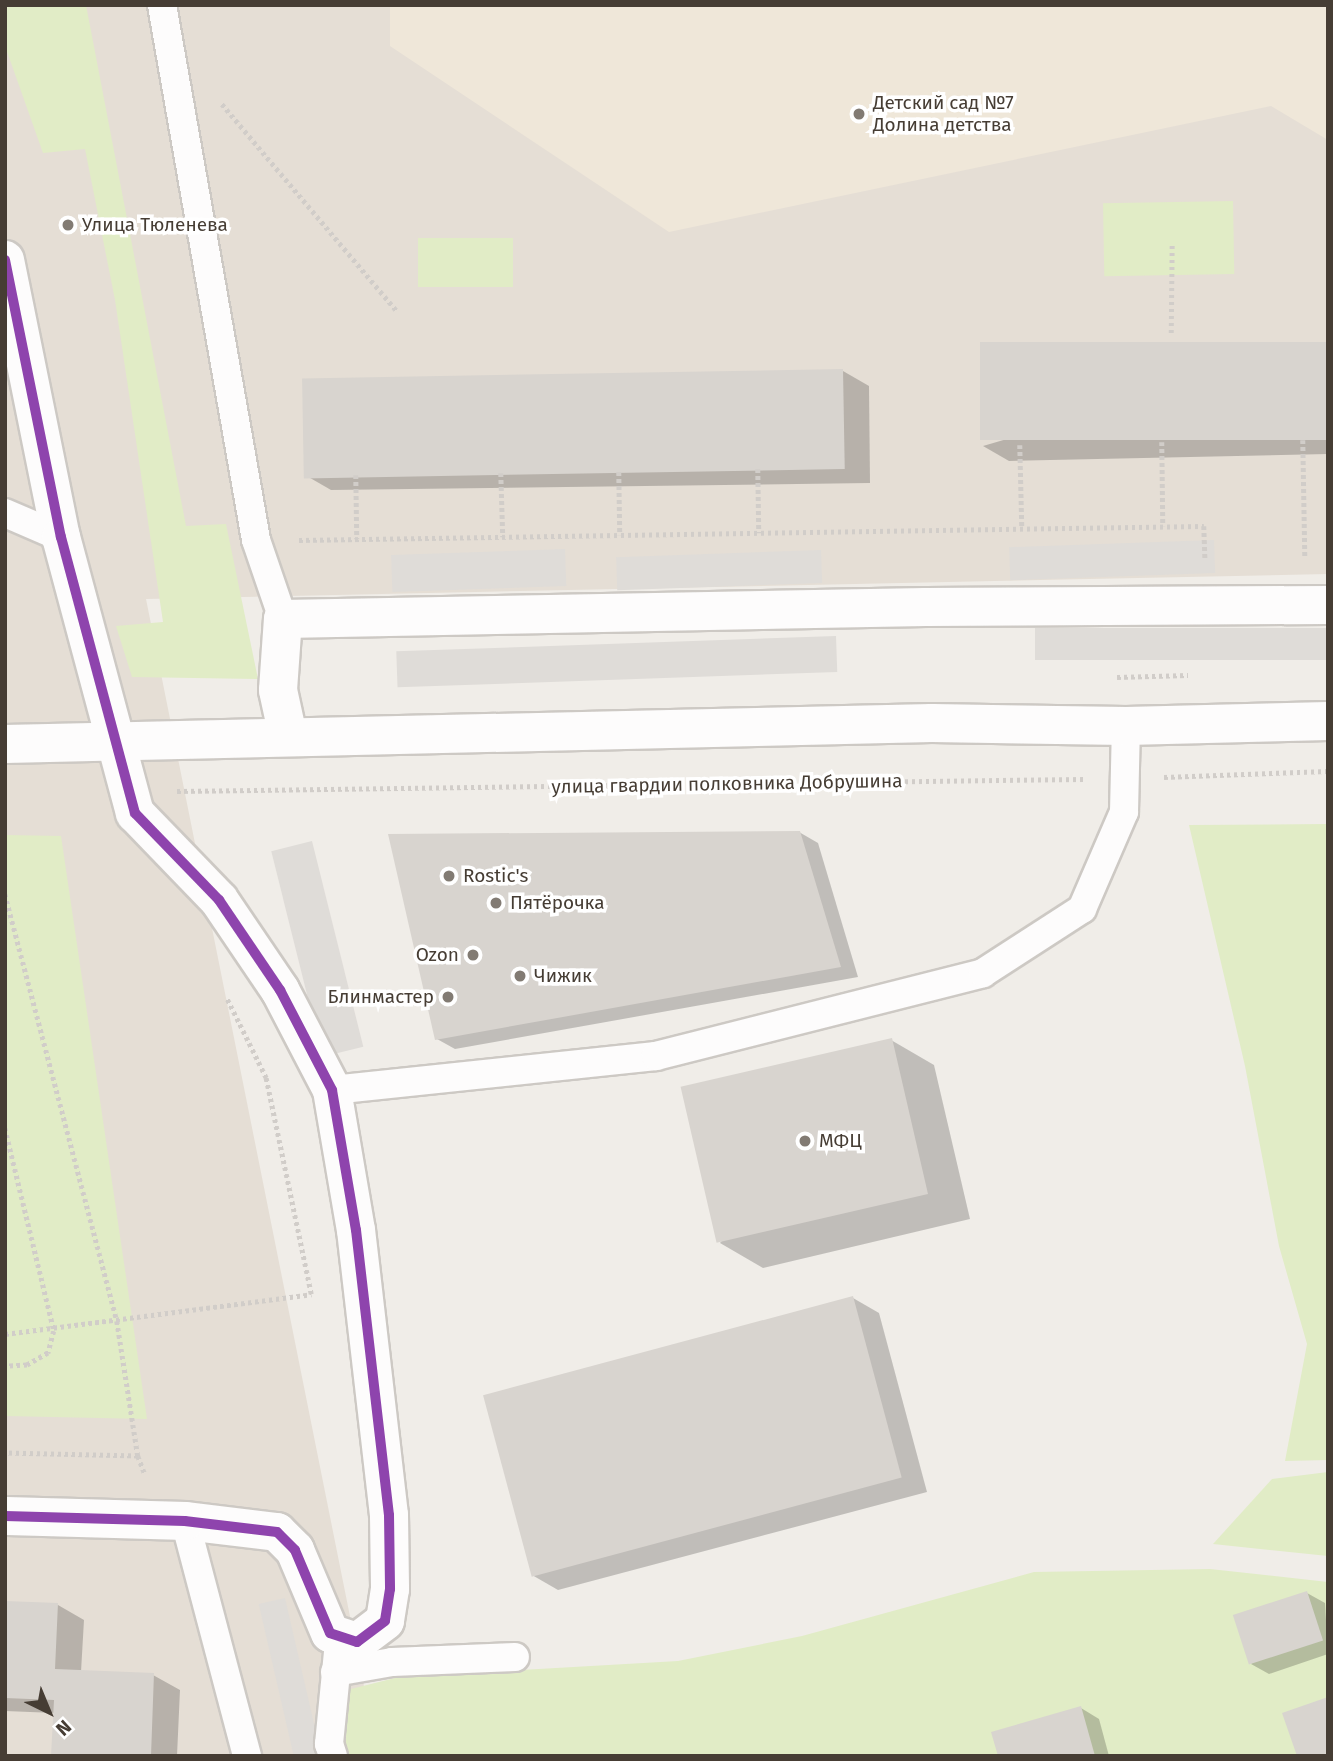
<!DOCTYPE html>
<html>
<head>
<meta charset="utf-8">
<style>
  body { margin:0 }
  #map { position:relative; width:1333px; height:1761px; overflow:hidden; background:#f0ede8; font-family:"Fira Sans",sans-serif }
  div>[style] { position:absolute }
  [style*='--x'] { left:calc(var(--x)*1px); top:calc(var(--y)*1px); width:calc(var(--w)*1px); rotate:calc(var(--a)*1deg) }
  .residential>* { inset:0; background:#e5ded5 }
  .education>* { inset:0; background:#efe7d9 }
  .green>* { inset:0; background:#e1ecc6; transform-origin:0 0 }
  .parking>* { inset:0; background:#dfdcd8; transform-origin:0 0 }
  .shadow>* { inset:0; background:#0003 }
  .building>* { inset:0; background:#d8d4cf; transform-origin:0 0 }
  .path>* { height:4.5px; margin-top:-2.25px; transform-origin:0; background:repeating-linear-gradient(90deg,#d1cdc9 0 3.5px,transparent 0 7px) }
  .roads { filter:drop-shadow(2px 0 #cdc9c4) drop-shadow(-2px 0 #cdc9c4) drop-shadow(0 2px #cdc9c4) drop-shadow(0 -2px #cdc9c4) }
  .lane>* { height:28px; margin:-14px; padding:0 14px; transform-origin:14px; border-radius:14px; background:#fdfcfc }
  .street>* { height:38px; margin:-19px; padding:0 19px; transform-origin:19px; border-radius:19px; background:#fdfcfc }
  .bus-1>* { height:10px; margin:-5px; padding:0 5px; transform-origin:5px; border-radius:5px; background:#8e44ad }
  .dots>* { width:19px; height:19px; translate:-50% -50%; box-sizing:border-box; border:4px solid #fff; border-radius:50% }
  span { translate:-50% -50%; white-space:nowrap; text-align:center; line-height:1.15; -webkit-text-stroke:7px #fff; paint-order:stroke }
  .poi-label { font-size:19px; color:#463d34 }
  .left { translate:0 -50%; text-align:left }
  .right { translate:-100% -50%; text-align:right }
  .street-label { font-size:19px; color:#463d34 }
  .frame { position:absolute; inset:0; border:7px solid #463d34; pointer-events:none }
  .north { position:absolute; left:14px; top:1677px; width:70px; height:70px; -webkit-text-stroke:5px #fff; paint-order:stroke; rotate:137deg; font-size:19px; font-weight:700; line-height:28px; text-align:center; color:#463d34 }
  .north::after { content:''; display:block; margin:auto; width:24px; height:32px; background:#463d34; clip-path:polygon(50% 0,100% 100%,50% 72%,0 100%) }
</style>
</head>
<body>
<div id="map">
  <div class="residential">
    <i style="clip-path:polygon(5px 5px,1328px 5px,1328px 574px,146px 599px,378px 1756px,5px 1756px)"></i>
  </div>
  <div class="education">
    <i style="clip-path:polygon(390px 5px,1328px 5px,1328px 140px,1271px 106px,669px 232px,390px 46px)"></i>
  </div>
  <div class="green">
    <i style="clip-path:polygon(5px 5px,86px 5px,186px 526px,226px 524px,258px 679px,132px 677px,116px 626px,163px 622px,115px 300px,85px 149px,43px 153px,5px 46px)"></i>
    <i style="left:1233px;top:201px;width:73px;height:130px;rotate:89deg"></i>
    <i style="left:513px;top:238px;width:49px;height:95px;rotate:90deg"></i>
    <i style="clip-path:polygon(1328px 824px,1328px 1460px,1285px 1461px,1307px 1344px,1279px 1246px,1245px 1066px,1189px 825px)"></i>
    <i style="clip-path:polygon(5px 835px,61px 836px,147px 1419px,5px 1416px)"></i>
    <i style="clip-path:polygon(1328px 1472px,1328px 1556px,1213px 1544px,1272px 1479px)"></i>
    <i style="clip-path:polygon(1210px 1569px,1328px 1582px,1328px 1756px,337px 1756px,327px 1695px,399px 1677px,678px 1661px,802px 1636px,1034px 1572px)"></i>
  </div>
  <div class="parking">
    <i style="left:1214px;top:540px;width:33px;height:205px;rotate:88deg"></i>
    <i style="left:565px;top:549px;width:37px;height:174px;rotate:88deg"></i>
    <i style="left:821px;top:550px;width:33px;height:205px;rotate:88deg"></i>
    <i style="left:1328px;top:628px;width:32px;height:293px;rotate:90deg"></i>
    <i style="left:836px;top:636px;width:36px;height:440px;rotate:88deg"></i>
    <i style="left:312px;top:841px;width:212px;height:42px;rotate:76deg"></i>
    <i style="left:285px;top:1598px;width:162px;height:27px;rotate:77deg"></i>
  </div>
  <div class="shadow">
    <i style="clip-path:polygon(1328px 344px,1328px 454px,1009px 461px,983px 446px)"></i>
    <i style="clip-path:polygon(843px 371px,869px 386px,870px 483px,331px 490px,305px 475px)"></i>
    <i style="clip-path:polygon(799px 832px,818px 843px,858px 977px,455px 1049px,437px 1039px)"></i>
    <i style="clip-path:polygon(891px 1040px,934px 1065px,970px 1219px,763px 1268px,720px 1243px)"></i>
    <i style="clip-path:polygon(853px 1298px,879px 1313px,927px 1492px,558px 1590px,532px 1575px)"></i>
    <i style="clip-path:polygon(1307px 1593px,1325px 1603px,1328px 1654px,1269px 1674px,1251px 1664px)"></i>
    <i style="clip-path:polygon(5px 1603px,58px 1605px,84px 1620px,81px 1672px,153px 1675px,180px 1690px,177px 1756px,53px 1756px,55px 1713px,5px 1711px)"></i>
    <i style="clip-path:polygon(1081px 1708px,1099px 1719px,1109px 1756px,1000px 1756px)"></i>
  </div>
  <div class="building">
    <i style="left:1328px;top:342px;width:98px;height:348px;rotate:90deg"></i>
    <i style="left:843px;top:369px;width:100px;height:541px;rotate:89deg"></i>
    <i style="clip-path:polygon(800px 831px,841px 967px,435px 1040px,388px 834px)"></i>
    <i style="left:892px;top:1038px;width:160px;height:217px;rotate:77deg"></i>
    <i style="left:853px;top:1296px;width:188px;height:383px;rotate:75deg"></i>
    <i style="left:1307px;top:1591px;width:52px;height:78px;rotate:72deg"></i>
    <i style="clip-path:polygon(5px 1601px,58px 1603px,55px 1669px,154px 1673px,151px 1756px,51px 1756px,54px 1700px,5px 1698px)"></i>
    <i style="clip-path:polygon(1328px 1697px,1328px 1756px,1297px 1756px,1282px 1713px)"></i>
    <i style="clip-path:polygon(1081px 1706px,1095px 1756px,998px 1756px,991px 1732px)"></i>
  </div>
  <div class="path">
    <i style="--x:222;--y:104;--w:270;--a:49.8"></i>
    <i style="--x:1171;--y:333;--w:91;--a:-89.4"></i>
    <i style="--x:1303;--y:440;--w:118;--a:89"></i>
    <i style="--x:1162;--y:442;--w:84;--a:89.3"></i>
    <i style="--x:1020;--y:445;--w:83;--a:88.6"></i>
    <i style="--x:758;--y:469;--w:64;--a:89.1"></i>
    <i style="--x:619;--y:472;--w:63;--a:89.1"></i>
    <i style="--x:501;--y:473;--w:64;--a:88.2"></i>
    <i style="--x:356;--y:475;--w:64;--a:89.1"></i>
    <i style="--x:299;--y:540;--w:905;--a:-0.89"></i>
    <i style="--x:1204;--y:526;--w:34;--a:88"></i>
    <i style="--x:1117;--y:677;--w:71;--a:-1.6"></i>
    <i style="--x:1164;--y:777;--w:164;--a:-2.1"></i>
    <i style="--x:177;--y:791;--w:908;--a:-0.76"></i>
    <i style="--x:5;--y:894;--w:441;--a:75.3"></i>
    <i style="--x:117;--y:1321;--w:137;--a:81.2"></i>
    <i style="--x:138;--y:1456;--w:133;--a:-178.7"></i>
    <i style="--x:5;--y:1128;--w:209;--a:76.4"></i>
    <i style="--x:54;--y:1331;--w:23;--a:105"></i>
    <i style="--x:48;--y:1353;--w:24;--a:150"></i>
    <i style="--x:27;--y:1365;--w:22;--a:177"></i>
    <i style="--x:5;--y:1334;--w:309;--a:-7.4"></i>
    <i style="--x:311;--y:1294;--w:221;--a:-101.8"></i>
    <i style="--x:266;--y:1078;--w:88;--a:-116.3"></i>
    <i style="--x:138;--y:1456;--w:19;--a:69"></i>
  </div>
  <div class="roads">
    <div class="lane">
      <i style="--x:162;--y:5;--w:543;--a:80.03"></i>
      <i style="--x:256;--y:540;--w:83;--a:71.1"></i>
      <i style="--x:5;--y:513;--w:61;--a:23.2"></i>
      <i style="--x:332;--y:1090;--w:326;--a:-6"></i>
      <i style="--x:656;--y:1056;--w:337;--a:-14.2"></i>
      <i style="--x:983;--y:973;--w:118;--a:-32.9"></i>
      <i style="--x:1082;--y:909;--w:106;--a:-66.6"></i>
      <i style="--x:1124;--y:812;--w:86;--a:-88.7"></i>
      <i style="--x:185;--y:1521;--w:243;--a:75.2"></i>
      <i style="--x:335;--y:1672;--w:58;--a:-10"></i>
      <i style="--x:392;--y:1662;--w:123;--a:-2.3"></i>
      <i style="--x:333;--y:1756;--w:13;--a:-108"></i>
      <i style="--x:329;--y:1744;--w:91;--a:-84.4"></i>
    </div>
    <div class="street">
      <i style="--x:5;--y:260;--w:283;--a:78.6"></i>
      <i style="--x:61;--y:537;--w:286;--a:75"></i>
      <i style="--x:135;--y:813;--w:121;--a:46"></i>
      <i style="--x:219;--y:900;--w:109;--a:55.9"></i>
      <i style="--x:280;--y:990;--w:113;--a:62.5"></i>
      <i style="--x:332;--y:1090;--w:142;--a:80.3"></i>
      <i style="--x:356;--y:1230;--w:287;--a:83.4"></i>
      <i style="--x:389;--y:1515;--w:74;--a:89.2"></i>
      <i style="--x:390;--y:1589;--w:32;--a:99"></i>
      <i style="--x:385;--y:1621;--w:35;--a:143"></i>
      <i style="--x:357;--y:1642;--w:28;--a:-162"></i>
      <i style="--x:330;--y:1633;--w:90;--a:-112.9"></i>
      <i style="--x:295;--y:1550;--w:25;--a:-135"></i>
      <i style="--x:277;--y:1532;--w:93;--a:-173.2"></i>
      <i style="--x:185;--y:1521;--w:180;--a:-178.4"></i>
      <i style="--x:288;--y:736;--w:47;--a:-102.3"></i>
      <i style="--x:278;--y:690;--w:71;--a:-86"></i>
      <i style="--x:283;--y:619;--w:643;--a:-1.07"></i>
      <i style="--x:926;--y:607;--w:402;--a:-0.3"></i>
      <i style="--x:5;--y:744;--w:927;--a:-1.3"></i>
      <i style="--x:932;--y:723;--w:194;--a:0.9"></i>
      <i style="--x:1126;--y:726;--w:202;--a:-1.4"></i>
    </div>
  </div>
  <div class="bus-1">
    <i style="--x:5;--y:260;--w:283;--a:78.6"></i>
    <i style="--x:61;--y:537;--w:286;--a:75"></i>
    <i style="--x:135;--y:813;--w:121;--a:46"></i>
    <i style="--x:219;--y:900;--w:109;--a:55.9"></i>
    <i style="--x:280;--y:990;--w:113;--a:62.5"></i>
    <i style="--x:332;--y:1090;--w:142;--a:80.3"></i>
    <i style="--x:356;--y:1230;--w:287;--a:83.4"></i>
    <i style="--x:389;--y:1515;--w:74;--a:89.2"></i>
    <i style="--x:390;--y:1589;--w:32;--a:99"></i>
    <i style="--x:385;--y:1621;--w:35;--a:143"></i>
    <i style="--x:357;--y:1642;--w:28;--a:-162"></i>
    <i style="--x:330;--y:1633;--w:90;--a:-112.9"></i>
    <i style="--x:295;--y:1550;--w:25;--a:-135"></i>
    <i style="--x:277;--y:1532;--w:93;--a:-173.2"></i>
    <i style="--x:185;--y:1521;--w:180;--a:-178.4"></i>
  </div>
  <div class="dots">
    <i style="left:859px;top:114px;background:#827b73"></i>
    <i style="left:68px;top:225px;background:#827b73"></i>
    <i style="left:449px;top:876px;background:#827b73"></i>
    <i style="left:496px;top:903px;background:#827b73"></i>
    <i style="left:473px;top:955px;background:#827b73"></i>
    <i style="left:520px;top:976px;background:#827b73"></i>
    <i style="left:448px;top:997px;background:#827b73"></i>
    <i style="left:805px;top:1141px;background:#827b73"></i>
  </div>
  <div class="poi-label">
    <span class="left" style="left:873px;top:114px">Детский сад №7<br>Долина детства</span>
    <span class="left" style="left:82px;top:225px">Улица Тюленева</span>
    <span class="left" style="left:463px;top:876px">Rostic's</span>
    <span class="left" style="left:510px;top:903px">Пятёрочка</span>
    <span class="right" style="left:459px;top:955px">Ozon</span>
    <span class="left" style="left:534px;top:976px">Чижик</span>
    <span class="right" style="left:434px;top:997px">Блинмастер</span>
    <span class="left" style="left:819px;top:1141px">МФЦ</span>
  </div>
  <div class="street-label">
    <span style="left:727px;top:784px;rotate:-1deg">улица гвардии полковника Добрушина</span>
  </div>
  <div class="frame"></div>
  <div class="north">N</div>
</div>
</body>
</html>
